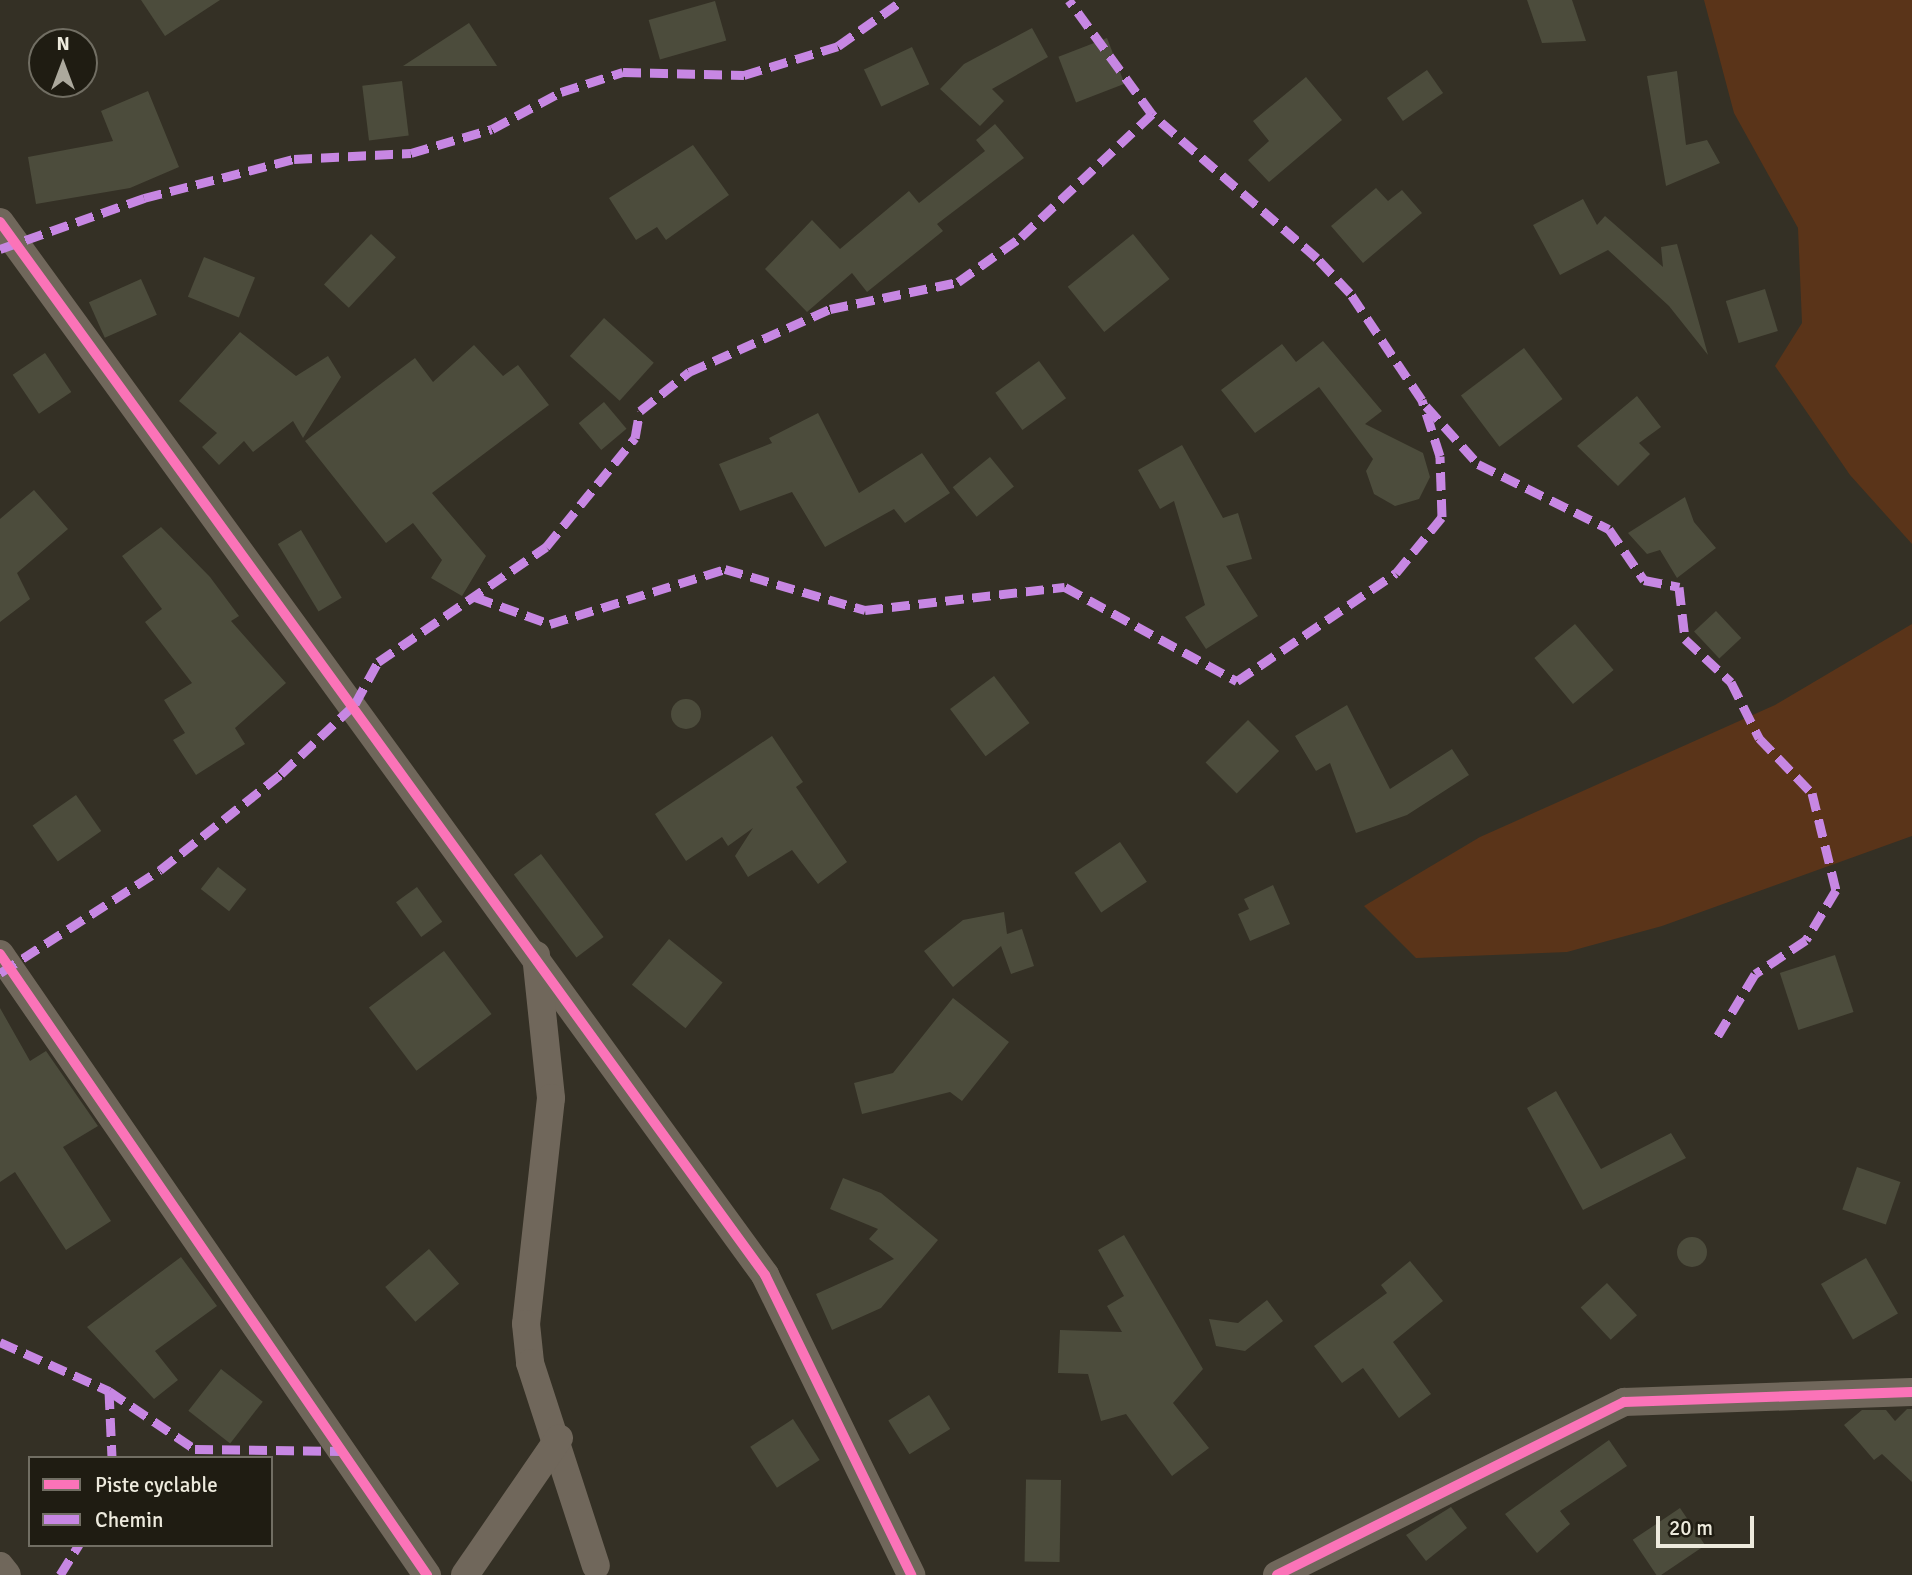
<!DOCTYPE html>
<html>
<head>
<meta charset="utf-8">
<style>
  body { margin:0 }
  #map { position:relative; width:1912px; height:1575px; overflow:hidden; background:#343025; font-family:Signika,sans-serif }
  div>[style] { position:absolute }
  [style*='--x'] { left:calc(var(--x)*1px); top:calc(var(--y)*1px); width:calc(var(--w)*1px); rotate:calc(var(--a)*1deg) }
  .green>* { inset:0; background:#5a3419 }
  .building>* { inset:0; background:#4c4c3c; transform-origin:0 0 }
  .round { border-radius:50% }
  .street>* { height:28px; margin:-14px; padding:0 14px; transform-origin:14px; border-radius:14px; background:#70675b }
  .quiet>* { height:9px; margin-top:-4.5px; transform-origin:0; background:repeating-linear-gradient(90deg,#c787e3 0 18px,transparent 0 27px) }
  .cycleway>* { height:10px; margin:-5px; padding:0 5px; transform-origin:5px; border-radius:5px; background:#fb73b8 }
  span { translate:-50% -50%; white-space:nowrap; text-align:center; line-height:1.15; -webkit-text-stroke:5px #1f1c12; paint-order:stroke }
  .legend { position:absolute; left:28px; top:1456px; width:245px; height:91px; box-sizing:border-box; background:#1f1c12; border:2px solid #716e63; margin:0; padding:9px 12px; list-style:none; font-size:21px; color:#edeadd }
  .legend li { display:flex; align-items:center; gap:14px; height:35px }
  .legend b { width:35px; border:2px solid #716e63 }
  .north { position:absolute; left:28px; top:28px; width:70px; height:70px; box-sizing:border-box; background:#1f1c12; border:2px solid #716e63; border-radius:50%; rotate:0deg; font-size:19px; font-weight:700; line-height:28px; text-align:center; color:#edeadd }
  .north::after { content:''; display:block; margin:auto; width:24px; height:32px; background:#aca99d; clip-path:polygon(50% 0,100% 100%,50% 72%,0 100%) }
  .scale { position:absolute; left:1656px; top:1516px; width:98px; height:32px; box-sizing:border-box; border:4px solid #edeadd; border-top:0; padding-left:9px; font-size:21px; line-height:24px; white-space:nowrap; color:#edeadd; -webkit-text-stroke:5px #1f1c12; paint-order:stroke }
</style>
</head>
<body>
<div id="map">
  <div class="green">
    <i style="clip-path:polygon(1704px 0,1912px 0,1912px 544px,1850px 475px,1775px 366px,1802px 323px,1798px 228px,1734px 113px)"></i>
    <i style="clip-path:polygon(1912px 624px,1912px 836px,1662px 926px,1567px 952px,1416px 958px,1364px 906px,1480px 837px,1775px 705px)"></i>
  </div>
  <div class="building">
    <i style="clip-path:polygon(141px 0,220px 0,165px 36px)"></i>
    <i style="clip-path:polygon(1527px 0,1572px 0,1586px 41px,1542px 43px)"></i>
    <i style="left:715px;top:1px;width:41px;height:69px;rotate:74deg"></i>
    <i style="clip-path:polygon(469px 23px,497px 66px,403px 66px)"></i>
    <i style="clip-path:polygon(1032px 28px,1048px 57px,992px 89px,1004px 101px,980px 126px,940px 89px,964px 64px)"></i>
    <i style="left:1107px;top:38px;width:49px;height:52px;rotate:69deg"></i>
    <i style="left:912px;top:47px;width:41px;height:53px;rotate:65deg"></i>
    <i style="left:1427px;top:70px;width:28px;height:49px;rotate:55deg"></i>
    <i style="clip-path:polygon(1677px 71px,1686px 145px,1707px 140px,1720px 163px,1666px 186px,1647px 76px)"></i>
    <i style="clip-path:polygon(1306px 77px,1342px 120px,1269px 182px,1248px 160px,1269px 141px,1253px 121px)"></i>
    <i style="left:402px;top:81px;width:55px;height:40px;rotate:83deg"></i>
    <i style="clip-path:polygon(148px 91px,179px 167px,130px 188px,36px 204px,28px 157px,113px 141px,101px 111px)"></i>
    <i style="clip-path:polygon(995px 124px,1024px 158px,937px 224px,943px 231px,867px 292px,852px 273px,807px 312px,765px 269px,812px 220px,840px 249px,909px 191px,919px 203px,985px 151px,976px 140px)"></i>
    <i style="clip-path:polygon(693px 145px,729px 195px,666px 240px,657px 227px,636px 240px,609px 198px)"></i>
    <i style="clip-path:polygon(1376px 188px,1388px 201px,1402px 190px,1422px 213px,1363px 263px,1331px 226px)"></i>
    <i style="clip-path:polygon(1583px 199px,1597px 225px,1605px 216px,1663px 267px,1661px 247px,1677px 244px,1708px 355px,1669px 306px,1608px 250px,1560px 275px,1533px 225px)"></i>
    <i style="left:371px;top:234px;width:34px;height:69px;rotate:43deg"></i>
    <i style="left:1133px;top:234px;width:58px;height:84px;rotate:51deg"></i>
    <i style="left:204px;top:257px;width:55px;height:43px;rotate:22deg"></i>
    <i style="left:141px;top:279px;width:39px;height:57px;rotate:66deg"></i>
    <i style="left:1765px;top:289px;width:44px;height:41px;rotate:73deg"></i>
    <i style="left:604px;top:318px;width:67px;height:51px;rotate:42deg"></i>
    <i style="clip-path:polygon(240px 332px,296px 376px,328px 356px,341px 377px,303px 438px,293px 421px,253px 452px,244px 441px,219px 465px,202px 447px,217px 433px,179px 401px)"></i>
    <i style="clip-path:polygon(1323px 341px,1382px 411px,1365px 424px,1423px 453px,1430px 477px,1419px 499px,1395px 506px,1374px 494px,1366px 471px,1373px 459px,1319px 387px,1255px 433px,1221px 390px,1282px 344px,1296px 362px)"></i>
    <i style="clip-path:polygon(474px 345px,503px 376px,518px 365px,549px 405px,432px 493px,486px 556px,462px 596px,431px 578px,442px 560px,413px 523px,386px 543px,305px 441px,415px 358px,433px 382px)"></i>
    <i style="left:1524px;top:348px;width:64px;height:79px;rotate:53deg"></i>
    <i style="left:45px;top:353px;width:47px;height:39px;rotate:56deg"></i>
    <i style="left:1039px;top:361px;width:46px;height:54px;rotate:54deg"></i>
    <i style="clip-path:polygon(1637px 396px,1661px 427px,1639px 443px,1650px 454px,1618px 486px,1577px 446px)"></i>
    <i style="left:604px;top:402px;width:35px;height:33px;rotate:50deg"></i>
    <i style="clip-path:polygon(818px 413px,859px 493px,922px 453px,950px 493px,905px 523px,894px 509px,825px 547px,792px 492px,740px 511px,719px 464px,772px 443px,769px 438px)"></i>
    <i style="clip-path:polygon(1182px 445px,1223px 518px,1238px 513px,1252px 559px,1226px 566px,1258px 616px,1206px 649px,1185px 617px,1205px 605px,1174px 501px,1160px 509px,1138px 470px)"></i>
    <i style="left:990px;top:457px;width:38px;height:48px;rotate:51deg"></i>
    <i style="clip-path:polygon(34px 490px,68px 529px,17px 573px,30px 599px,0 622px,0 519px)"></i>
    <i style="clip-path:polygon(1685px 497px,1694px 522px,1716px 548px,1677px 578px,1660px 550px,1647px 554px,1628px 533px)"></i>
    <i style="clip-path:polygon(161px 527px,210px 577px,239px 616px,231px 621px,286px 683px,235px 728px,245px 744px,196px 775px,173px 740px,185px 733px,164px 700px,192px 683px,145px 622px,162px 609px,122px 556px)"></i>
    <i style="left:301px;top:530px;width:79px;height:27px;rotate:59deg"></i>
    <i style="left:1716px;top:611px;width:37px;height:30px;rotate:47deg"></i>
    <i style="left:1575px;top:624px;width:60px;height:53px;rotate:50deg"></i>
    <i style="left:994px;top:676px;width:59px;height:55px;rotate:53deg"></i>
    <i class="round" style="left:671px;top:699px;width:30px;height:30px"></i>
    <i style="clip-path:polygon(1347px 705px,1390px 789px,1452px 749px,1469px 775px,1407px 815px,1356px 833px,1330px 763px,1316px 771px,1295px 736px)"></i>
    <i style="left:1248px;top:720px;width:44px;height:60px;rotate:45deg"></i>
    <i style="clip-path:polygon(772px 736px,803px 782px,796px 787px,847px 862px,818px 884px,792px 850px,748px 877px,735px 856px,753px 828px,728px 846px,722px 837px,686px 861px,655px 814px)"></i>
    <i style="left:76px;top:795px;width:44px;height:53px;rotate:55deg"></i>
    <i style="left:1120px;top:842px;width:48px;height:55px;rotate:56deg"></i>
    <i style="left:541px;top:854px;width:104px;height:34px;rotate:53deg"></i>
    <i style="left:218px;top:867px;width:36px;height:28px;rotate:38deg"></i>
    <i style="clip-path:polygon(1273px 885px,1290px 924px,1250px 941px,1238px 914px,1249px 909px,1244px 899px)"></i>
    <i style="left:417px;top:887px;width:43px;height:26px;rotate:54deg"></i>
    <i style="clip-path:polygon(1004px 912px,1007px 934px,1022px 929px,1034px 966px,1011px 974px,1001px 946px,953px 987px,924px 951px,963px 920px)"></i>
    <i style="left:669px;top:939px;width:69px;height:59px;rotate:39deg"></i>
    <i style="left:444px;top:951px;width:79px;height:94px;rotate:53deg"></i>
    <i style="left:1835px;top:955px;width:60px;height:58px;rotate:72deg"></i>
    <i style="clip-path:polygon(953px 998px,1009px 1042px,962px 1101px,950px 1092px,862px 1114px,854px 1083px,893px 1073px)"></i>
    <i style="clip-path:polygon(0 1008px,30px 1061px,46px 1051px,98px 1126px,63px 1147px,111px 1221px,66px 1250px,15px 1172px,0 1182px)"></i>
    <i style="clip-path:polygon(1556px 1091px,1601px 1169px,1671px 1133px,1686px 1158px,1583px 1210px,1527px 1108px)"></i>
    <i style="left:1857px;top:1167px;width:46px;height:45px;rotate:19deg"></i>
    <i style="clip-path:polygon(843px 1178px,881px 1193px,938px 1240px,881px 1308px,832px 1330px,816px 1294px,894px 1259px,869px 1239px,878px 1229px,830px 1209px)"></i>
    <i style="clip-path:polygon(1124px 1235px,1203px 1369px,1173px 1403px,1209px 1448px,1172px 1476px,1126px 1414px,1101px 1421px,1088px 1374px,1058px 1373px,1060px 1330px,1122px 1332px,1107px 1306px,1124px 1296px,1098px 1250px)"></i>
    <i class="round" style="left:1677px;top:1237px;width:30px;height:30px"></i>
    <i style="left:429px;top:1249px;width:46px;height:58px;rotate:49deg"></i>
    <i style="clip-path:polygon(181px 1257px,217px 1306px,155px 1351px,178px 1380px,154px 1399px,87px 1327px)"></i>
    <i style="left:1866px;top:1258px;width:64px;height:52px;rotate:60deg"></i>
    <i style="clip-path:polygon(1410px 1261px,1443px 1301px,1393px 1342px,1431px 1394px,1399px 1418px,1363px 1368px,1342px 1383px,1314px 1346px,1387px 1293px,1381px 1285px)"></i>
    <i style="left:1607px;top:1283px;width:44px;height:36px;rotate:47deg"></i>
    <i style="clip-path:polygon(1267px 1300px,1283px 1321px,1245px 1351px,1216px 1346px,1209px 1319px,1238px 1323px)"></i>
    <i style="left:221px;top:1369px;width:53px;height:53px;rotate:38deg"></i>
    <i style="left:929px;top:1395px;width:40px;height:48px;rotate:58deg"></i>
    <i style="clip-path:polygon(1907px 1409px,1912px 1409px,1912px 1482px,1882px 1454px,1874px 1460px,1844px 1425px,1862px 1410px,1886px 1410px,1895px 1421px)"></i>
    <i style="left:793px;top:1419px;width:49px;height:51px;rotate:57deg"></i>
    <i style="clip-path:polygon(1609px 1440px,1627px 1466px,1560px 1511px,1570px 1524px,1537px 1553px,1505px 1514px)"></i>
    <i style="left:1061px;top:1480px;width:82px;height:35px;rotate:91deg"></i>
    <i style="clip-path:polygon(1451px 1507px,1467px 1528px,1426px 1561px,1406px 1535px)"></i>
    <i style="left:1680px;top:1508px;width:45px;height:57px;rotate:56deg"></i>
  </div>
  <div class="street">
    <i style="--x:0;--y:222;--w:1302;--a:54"></i>
    <i style="--x:765;--y:1275;--w:334;--a:64"></i>
    <i style="--x:0;--y:954;--w:754;--a:55.49"></i>
    <i style="--x:536;--y:955;--w:144;--a:84"></i>
    <i style="--x:551;--y:1098;--w:227;--a:96.3"></i>
    <i style="--x:526;--y:1324;--w:39;--a:84"></i>
    <i style="--x:530;--y:1363;--w:213;--a:72"></i>
    <i style="--x:0;--y:1566;--w:11;--a:52"></i>
    <i style="--x:465;--y:1575;--w:166;--a:-55.5"></i>
    <i style="--x:1277;--y:1575;--w:388;--a:-26.5"></i>
    <i style="--x:1624;--y:1402;--w:288;--a:-2"></i>
  </div>
  <div class="quiet">
    <i style="--x:0;--y:249;--w:153;--a:-19.5"></i>
    <i style="--x:144;--y:198;--w:155;--a:-14.6"></i>
    <i style="--x:294;--y:159;--w:117;--a:-2.9"></i>
    <i style="--x:411;--y:153;--w:84;--a:-16.5"></i>
    <i style="--x:492;--y:129;--w:78;--a:-28.2"></i>
    <i style="--x:561;--y:92;--w:65;--a:-17.9"></i>
    <i style="--x:623;--y:72;--w:121;--a:1.4"></i>
    <i style="--x:744;--y:75;--w:98;--a:-17.1"></i>
    <i style="--x:838;--y:46;--w:80;--a:-35.3"></i>
    <i style="--x:1426;--y:406;--w:78;--a:48.1"></i>
    <i style="--x:1478;--y:464;--w:146;--a:26.4"></i>
    <i style="--x:1609;--y:529;--w:62;--a:55.5"></i>
    <i style="--x:1644;--y:580;--w:36;--a:11"></i>
    <i style="--x:1679;--y:587;--w:52;--a:83.4"></i>
    <i style="--x:1685;--y:639;--w:63;--a:43.1"></i>
    <i style="--x:1731;--y:682;--w:63;--a:63.4"></i>
    <i style="--x:1759;--y:738;--w:76;--a:46.1"></i>
    <i style="--x:1812;--y:793;--w:100;--a:76.1"></i>
    <i style="--x:1836;--y:890;--w:58;--a:121"></i>
    <i style="--x:1806;--y:940;--w:61;--a:146.3"></i>
    <i style="--x:1755;--y:974;--w:74;--a:121.1"></i>
    <i style="--x:475;--y:597;--w:80;--a:19.8"></i>
    <i style="--x:550;--y:624;--w:183;--a:-17.4"></i>
    <i style="--x:725;--y:569;--w:146;--a:16.3"></i>
    <i style="--x:865;--y:610;--w:201;--a:-6.6"></i>
    <i style="--x:1065;--y:587;--w:196;--a:28.7"></i>
    <i style="--x:1237;--y:681;--w:192;--a:-34.2"></i>
    <i style="--x:1396;--y:573;--w:72;--a:-50.6"></i>
    <i style="--x:1442;--y:517;--w:61;--a:-91.9"></i>
    <i style="--x:1440;--y:456;--w:59;--a:-107.8"></i>
    <i style="--x:1422;--y:400;--w:129;--a:-123.9"></i>
    <i style="--x:1350;--y:293;--w:48;--a:-133.3"></i>
    <i style="--x:1317;--y:258;--w:219;--a:-138.9"></i>
    <i style="--x:0;--y:973;--w:190;--a:-32.8"></i>
    <i style="--x:160;--y:870;--w:154;--a:-38.4"></i>
    <i style="--x:281;--y:774;--w:102;--a:-43.4"></i>
    <i style="--x:355;--y:704;--w:48;--a:-61.3"></i>
    <i style="--x:378;--y:662;--w:204;--a:-34.4"></i>
    <i style="--x:546;--y:547;--w:141;--a:-50.8"></i>
    <i style="--x:635;--y:438;--w:27;--a:-80"></i>
    <i style="--x:640;--y:411;--w:63;--a:-38.5"></i>
    <i style="--x:689;--y:372;--w:154;--a:-24.1"></i>
    <i style="--x:830;--y:309;--w:131;--a:-11.9"></i>
    <i style="--x:958;--y:282;--w:77;--a:-35.5"></i>
    <i style="--x:1021;--y:237;--w:180;--a:-43.2"></i>
    <i style="--x:1152;--y:114;--w:141;--a:-126.1"></i>
    <i style="--x:0;--y:1342;--w:120;--a:24.2"></i>
    <i style="--x:109;--y:1391;--w:104;--a:34"></i>
    <i style="--x:195;--y:1449;--w:147;--a:0.8"></i>
    <i style="--x:109;--y:1391;--w:67;--a:87.4"></i>
    <i style="--x:60;--y:1575;--w:36;--a:-58"></i>
  </div>
  <div class="cycleway">
    <i style="--x:0;--y:222;--w:1302;--a:54"></i>
    <i style="--x:765;--y:1275;--w:334;--a:64"></i>
    <i style="--x:0;--y:954;--w:754;--a:55.49"></i>
    <i style="--x:1277;--y:1575;--w:388;--a:-26.5"></i>
    <i style="--x:1624;--y:1402;--w:288;--a:-2"></i>
  </div>
  <ul class="legend">
  <li><b style="height:9px;background:#fb73b8"></b>Piste cyclable</li>
  <li><b style="height:9px;background:#c787e3"></b>Chemin</li>
  </ul>
  <div class="north">N</div>
  <div class="scale">20 m</div>
</div>
</body>
</html>
